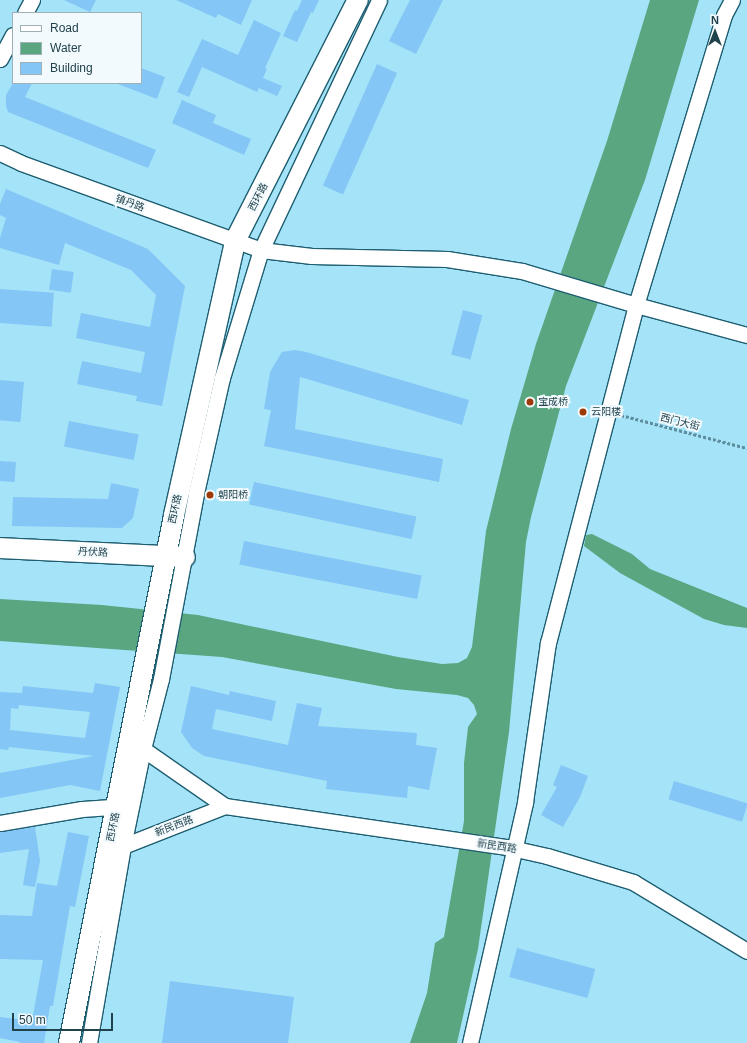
<!DOCTYPE html>
<html>
<head>
<meta charset="utf-8">
<style>
  body { margin:0 }
  #map { position:relative; width:747px; height:1043px; overflow:hidden; background:#a5e3f8; font-family:Arial,"Noto Sans SC",sans-serif }
  div>[style] { position:absolute }
  [style*='--x'] { left:calc(var(--x)*1px); top:calc(var(--y)*1px); width:calc(var(--w)*1px); rotate:calc(var(--a)*1deg) }
  .water>* { inset:0; background:#5aa680 }
  .building>* { inset:0; background:#84c6f5; transform-origin:0 0 }
  .path>* { height:2.5px; margin-top:-1.25px; transform-origin:0; background:repeating-linear-gradient(90deg,#5e8e9d 0 3px,transparent 0 5px) }
  .roads { filter:drop-shadow(1px 0 #1e5e70) drop-shadow(-1px 0 #1e5e70) drop-shadow(0 1px #1e5e70) drop-shadow(0 -1px #1e5e70) }
  .minor>* { height:15px; margin:-7.5px; padding:0 7.5px; transform-origin:7.5px; border-radius:7.5px; background:#fff }
  .major>* { height:20px; margin:-10px; padding:0 10px; transform-origin:10px; border-radius:10px; background:#fff }
  .dots>* { width:11px; height:11px; translate:-50% -50%; box-sizing:border-box; border:2px solid #f3fafd; border-radius:50% }
  span { translate:-50% -50%; white-space:nowrap; text-align:center; line-height:1.15; -webkit-text-stroke:4px #f3fafd; paint-order:stroke }
  .street-label { font-size:10px; color:#20424c }
  .poi-label { font-size:10px; color:#20424c }
  .left { translate:0 -50%; text-align:left }
  .legend { position:absolute; left:12px; top:12px; width:130px; height:72px; box-sizing:border-box; background:#f3fafd; border:1px solid #9fb0b6; margin:0; padding:5px 7px; list-style:none; font-size:12px; color:#20424c }
  .legend li { display:flex; align-items:center; gap:8px; height:20px }
  .legend b { width:20px; border:1px solid #9fb0b6 }
  .north { position:absolute; left:695px; top:12px; width:40px; height:40px; -webkit-text-stroke:3px #f3fafd; paint-order:stroke; rotate:0deg; font-size:11px; font-weight:700; line-height:16px; text-align:center; color:#20424c }
  .north::after { content:''; display:block; margin:auto; width:14px; height:18px; background:#20424c; clip-path:polygon(50% 0,100% 100%,50% 72%,0 100%) }
  .scale { position:absolute; left:12px; top:1013px; width:101px; height:18px; box-sizing:border-box; border:2px solid #20424c; border-top:0; padding-left:5px; font-size:12px; line-height:14px; white-space:nowrap; color:#20424c; -webkit-text-stroke:3px #f3fafd; paint-order:stroke }
</style>
</head>
<body>
<div id="map">
  <div class="water">
    <i style="clip-path:polygon(650px 0,699px 0,645px 180px,566px 386px,531px 517px,526px 542px,509px 732px,478px 949px,457px 1043px,410px 1043px,427px 993px,435px 943px,444px 937px,464px 821px,464px 763px,468px 727px,477px 714px,474px 705px,468px 698px,457px 695px,396px 689px,222px 657px,0 641px,0 599px,102px 605px,198px 615px,398px 657px,442px 664px,458px 663px,467px 658px,472px 647px,486px 531px,511px 429px,536px 344px,607px 141px)"></i>
    <i style="clip-path:polygon(592px 534px,632px 554px,650px 569px,747px 608px,747px 628px,724px 625px,704px 619px,620px 573px,584px 546px,586px 535px)"></i>
  </div>
  <div class="building">
    <i style="clip-path:polygon(64px 0,96px 0,90px 12px)"></i>
    <i style="clip-path:polygon(176px 0,252px 0,241px 25px,218px 14px,216px 18px)"></i>
    <i style="clip-path:polygon(302px 0,319px 0,313px 13px,311px 12px,297px 42px,283px 36px,295px 10px,297px 11px)"></i>
    <i style="clip-path:polygon(410px 0,443px 0,416px 54px,389px 41px)"></i>
    <i style="clip-path:polygon(254px 20px,281px 33px,265px 68px,267px 69px,263px 78px,282px 86px,277px 96px,259px 88px,257px 92px,202px 67px,189px 97px,177px 92px,202px 39px,238px 55px)"></i>
    <i style="left:377px;top:64px;width:22px;height:133px;rotate:24deg"></i>
    <i style="clip-path:polygon(141px 68px,165px 77px,157px 99px,118px 84px,141px 83px)"></i>
    <i style="clip-path:polygon(13px 83px,32px 83px,25px 97px,156px 150px,148px 168px,8px 112px,6px 106px,6px 95px)"></i>
    <i style="clip-path:polygon(182px 100px,216px 115px,213px 123px,251px 139px,244px 155px,172px 123px)"></i>
    <i style="clip-path:polygon(6px 189px,148px 249px,185px 286px,162px 406px,136px 401px,137px 396px,77px 384px,82px 361px,141px 373px,145px 352px,76px 338px,81px 313px,150px 327px,156px 295px,131px 270px,65px 243px,59px 265px,0 248px,0 238px,6px 218px,0 215px,0 204px)"></i>
    <i style="left:52px;top:269px;width:22px;height:21px;rotate:8deg"></i>
    <i style="left:0;top:289px;width:54px;height:34px;rotate:4deg"></i>
    <i style="left:463px;top:310px;width:20px;height:46px;rotate:15deg"></i>
    <i style="clip-path:polygon(295px 350px,306px 352px,469px 400px,462px 425px,300px 377px,295px 429px,443px 459px,439px 482px,264px 446px,271px 410px,264px 409px,270px 372px,282px 352px)"></i>
    <i style="left:0;top:380px;width:24px;height:40px;rotate:5deg"></i>
    <i style="left:69px;top:421px;width:71px;height:26px;rotate:11deg"></i>
    <i style="left:0;top:461px;width:16px;height:20px;rotate:4deg"></i>
    <i style="left:254px;top:482px;width:166px;height:23px;rotate:12deg"></i>
    <i style="clip-path:polygon(111px 483px,139px 489px,133px 518px,122px 528px,12px 526px,13px 497px,108px 499px)"></i>
    <i style="left:244px;top:541px;width:181px;height:24px;rotate:11deg"></i>
    <i style="clip-path:polygon(evenodd,95px 683px,120px 687px,100px 791px,70px 785px,0 798px,0 773px,94px 756px,9px 747px,8px 750px,0 749px,0 692px,22px 693px,23px 686px,93px 693px,95px 683px,19px 705px,90px 712px,85px 738px,10px 730px,11px 708px,18px 709px,19px 705px)"></i>
    <i style="clip-path:polygon(191px 686px,229px 695px,230px 691px,276px 701px,272px 721px,216px 709px,212px 729px,288px 745px,297px 703px,322px 708px,318px 726px,417px 733px,416px 745px,437px 748px,429px 790px,408px 786px,407px 798px,326px 789px,327px 781px,204px 756px,192px 748px,181px 732px)"></i>
    <i style="clip-path:polygon(561px 765px,588px 776px,580px 797px,563px 827px,541px 815px,557px 787px,553px 785px)"></i>
    <i style="left:674px;top:781px;width:77px;height:19px;rotate:17deg"></i>
    <i style="clip-path:polygon(35px 827px,40px 861px,35px 887px,23px 885px,29px 849px,0 853px,0 832px)"></i>
    <i style="clip-path:polygon(68px 832px,89px 836px,75px 907px,70px 906px,53px 1006px,50px 1006px,44px 1043px,20px 1043px,20px 1042px,0 1038px,0 1017px,32px 1021px,43px 960px,0 959px,0 915px,32px 916px,37px 883px,57px 886px)"></i>
    <i style="left:517px;top:948px;width:81px;height:30px;rotate:15deg"></i>
    <i style="clip-path:polygon(170px 981px,294px 997px,288px 1043px,162px 1043px)"></i>
  </div>
  <div class="path">
    <i style="--x:621;--y:415;--w:130;--a:14.7"></i>
  </div>
  <div class="roads">
    <div class="minor">
      <i style="--x:25;--y:13;--w:15;--a:-62"></i>
      <i style="--x:0;--y:59;--w:27;--a:-62"></i>
      <i style="--x:0;--y:153;--w:23;--a:25"></i>
      <i style="--x:21;--y:163;--w:255;--a:19.9"></i>
      <i style="--x:261;--y:250;--w:51;--a:6.7"></i>
      <i style="--x:312;--y:256;--w:135;--a:1.3"></i>
      <i style="--x:447;--y:259;--w:76;--a:9.1"></i>
      <i style="--x:522;--y:271;--w:119;--a:16.6"></i>
      <i style="--x:636;--y:305;--w:115;--a:15.1"></i>
      <i style="--x:143;--y:749;--w:100;--a:34.8"></i>
      <i style="--x:225;--y:806;--w:285;--a:8.3"></i>
      <i style="--x:507;--y:847;--w:41;--a:12.7"></i>
      <i style="--x:547;--y:856;--w:90;--a:16.8"></i>
      <i style="--x:633;--y:882;--w:133;--a:31.2"></i>
      <i style="--x:0;--y:823;--w:83;--a:-9.7"></i>
      <i style="--x:82;--y:809;--w:44;--a:-3.9"></i>
      <i style="--x:123;--y:846;--w:110;--a:-21.4"></i>
      <i style="--x:89;--y:1043;--w:200;--a:-80.2"></i>
      <i style="--x:123;--y:846;--w:99;--a:-78.3"></i>
      <i style="--x:143;--y:749;--w:72;--a:-75.6"></i>
      <i style="--x:161;--y:679;--w:189;--a:-79.3"></i>
      <i style="--x:196;--y:493;--w:118;--a:-77.3"></i>
      <i style="--x:222;--y:378;--w:134;--a:-73.1"></i>
      <i style="--x:261;--y:250;--w:276;--a:-64.7"></i>
      <i style="--x:470;--y:1043;--w:247;--a:-77.1"></i>
      <i style="--x:525;--y:802;--w:161;--a:-81.8"></i>
      <i style="--x:548;--y:643;--w:349;--a:-75.4"></i>
      <i style="--x:636;--y:305;--w:303;--a:-73.1"></i>
      <i style="--x:724;--y:15;--w:17;--a:-62"></i>
    </div>
    <div class="major">
      <i style="--x:0;--y:548;--w:185;--a:2.8"></i>
      <i style="--x:69;--y:1043;--w:538;--a:-78.75"></i>
      <i style="--x:174;--y:515;--w:281;--a:-77.4"></i>
      <i style="--x:235;--y:241;--w:271;--a:-63"></i>
    </div>
  </div>
  <div class="dots">
    <i style="left:530px;top:402px;background:#9e3a08"></i>
    <i style="left:583px;top:412px;background:#9e3a08"></i>
    <i style="left:210px;top:495px;background:#9e3a08"></i>
  </div>
  <div class="street-label">
    <span style="left:258px;top:197px;rotate:-63deg">西环路</span>
    <span style="left:130px;top:203px;rotate:20deg">镇丹路</span>
    <span style="left:680px;top:422px;rotate:14deg">西门大街</span>
    <span style="left:175px;top:509px;rotate:-78deg">西环路</span>
    <span style="left:93px;top:552px;rotate:3deg">丹伏路</span>
    <span style="left:174px;top:826px;rotate:-21deg">新民西路</span>
    <span style="left:113px;top:827px;rotate:-79deg">西环路</span>
    <span style="left:497px;top:846px;rotate:9deg">新民西路</span>
  </div>
  <div class="poi-label">
    <span class="left" style="left:538px;top:402px">宝成桥</span>
    <span class="left" style="left:591px;top:412px">云阳楼</span>
    <span class="left" style="left:218px;top:495px">朝阳桥</span>
  </div>
  <ul class="legend">
  <li><b style="height:5px;background:#fff"></b>Road</li>
  <li><b style="height:11px;background:#5aa680"></b>Water</li>
  <li><b style="height:11px;background:#84c6f5"></b>Building</li>
  </ul>
  <div class="north">N</div>
  <div class="scale">50 m</div>
</div>
</body>
</html>
